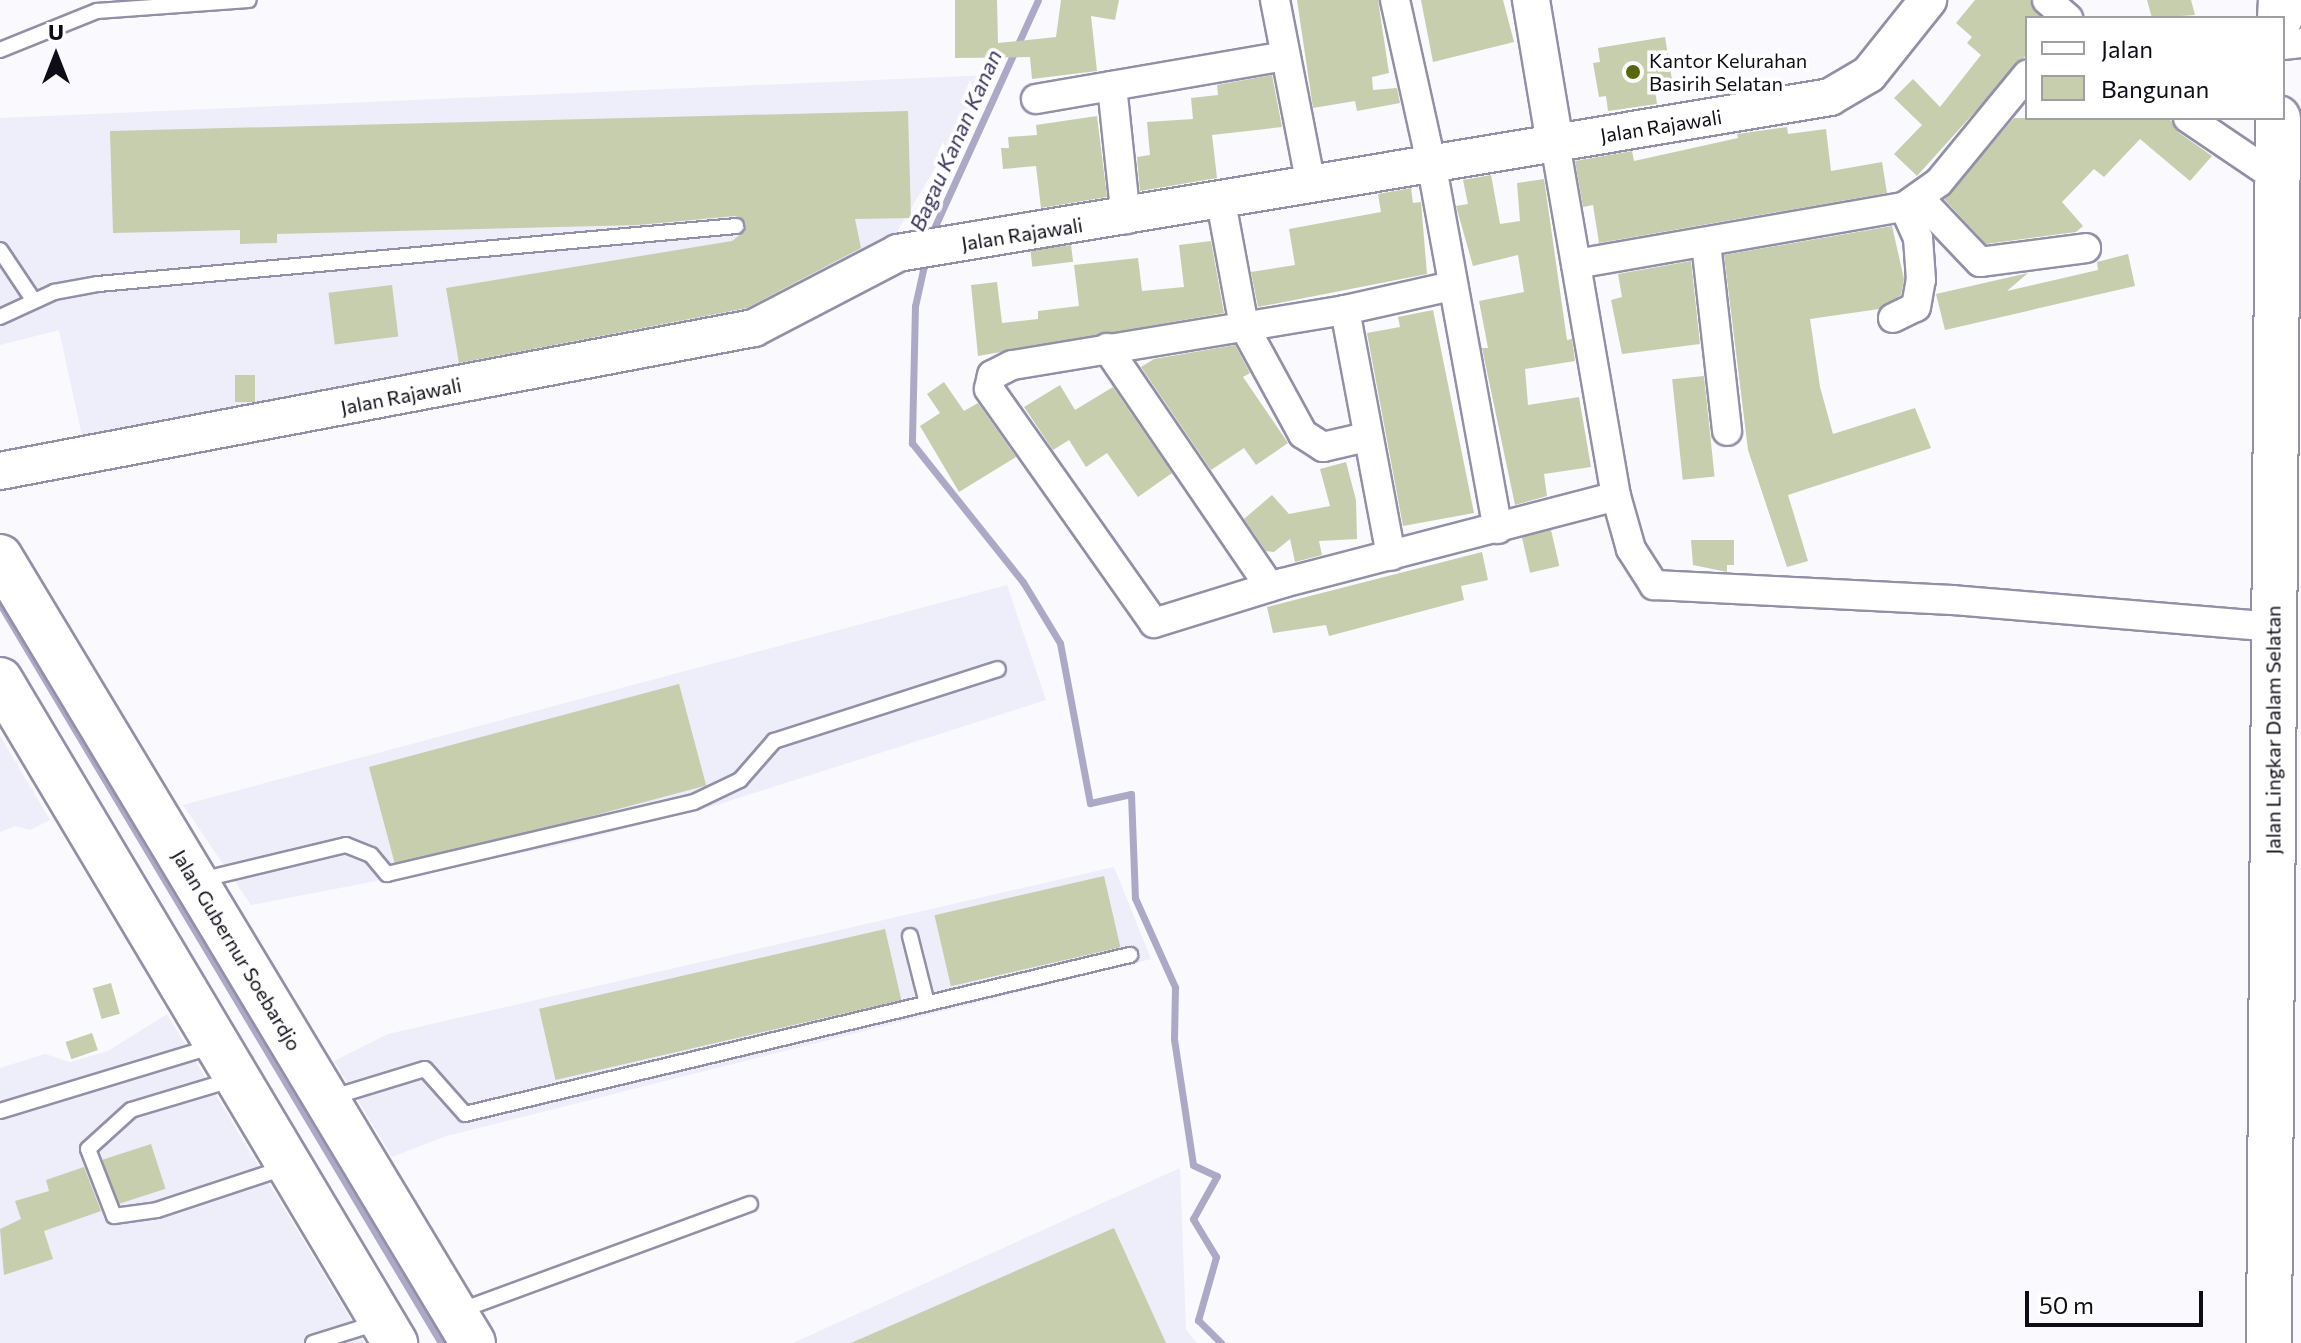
<!DOCTYPE html>
<html>
<head>
<meta charset="utf-8">
<style>
  body { margin:0 }
  #map { position:relative; width:2301px; height:1343px; overflow:hidden; background:#f9f9fe; font-family:Commissioner,sans-serif }
  div>[style] { position:absolute }
  [style*='--x'] { left:calc(var(--x)*1px); top:calc(var(--y)*1px); width:calc(var(--w)*1px); rotate:calc(var(--a)*1deg) }
  .built>* { inset:0; background:#eeedfa }
  .stream>* { height:7px; margin:-3.5px; padding:0 3.5px; transform-origin:3.5px; border-radius:3.5px; background:#aca9c7 }
  .building>* { inset:0; background:#c6ceae; transform-origin:0 0 }
  .roads { filter:drop-shadow(2px 0 #928fa7) drop-shadow(-2px 0 #928fa7) drop-shadow(0 2px #928fa7) drop-shadow(0 -2px #928fa7) }
  .service>* { height:14px; margin:-7px; padding:0 7px; transform-origin:7px; border-radius:7px; background:#fff }
  .minor>* { height:28px; margin:-14px; padding:0 14px; transform-origin:14px; border-radius:14px; background:#fff }
  .tertiary>* { height:36px; margin:-18px; padding:0 18px; transform-origin:18px; border-radius:18px; background:#fff }
  .primary>* { height:44px; margin:-22px; padding:0 22px; transform-origin:22px; border-radius:22px; background:#fff }
  .trunk>* { height:44px; margin:-22px; padding:0 22px; transform-origin:22px; border-radius:22px; background:#fff }
  .dots>* { width:22px; height:22px; translate:-50% -50%; box-sizing:border-box; border:4px solid #fff; border-radius:50% }
  span { translate:-50% -50%; white-space:nowrap; text-align:center; line-height:1.15; -webkit-text-stroke:7px #fff; paint-order:stroke }
  .poi-label { font-size:20px; color:#0e0d16 }
  .left { translate:0 -50%; text-align:left }
  .street-label { font-size:20px; color:#0e0d16 }
  .water-label { font-size:22px; color:#3b345f; font-style:italic }
  .legend { position:absolute; left:2025px; top:16px; width:260px; height:104px; box-sizing:border-box; background:#fff; border:2px solid #9f9ea2; margin:0; padding:10px 14px; list-style:none; font-size:24px; color:#0e0d16 }
  .legend li { display:flex; align-items:center; gap:16px; height:40px }
  .legend b { width:40px; border:2px solid #9f9ea2 }
  .north { position:absolute; left:16px; top:16px; width:80px; height:80px; -webkit-text-stroke:6px #fff; paint-order:stroke; rotate:0deg; font-size:22px; font-weight:700; line-height:32px; text-align:center; color:#0e0d16 }
  .north::after { content:''; display:block; margin:auto; width:28px; height:36px; background:#0e0d16; clip-path:polygon(50% 0,100% 100%,50% 72%,0 100%) }
  .scale { position:absolute; left:2025px; top:1291px; width:178px; height:36px; box-sizing:border-box; border:4px solid #0e0d16; border-top:0; padding-left:10px; font-size:24px; line-height:28px; white-space:nowrap; color:#0e0d16; -webkit-text-stroke:6px #fff; paint-order:stroke }
</style>
</head>
<body>
<div id="map">
  <div class="built">
    <i style="clip-path:polygon(991px 75px,892px 240px,758px 317px,82px 436px,59px 330px,0 345px,0 118px)"></i>
    <i style="clip-path:polygon(1007px 585px,1046px 700px,707px 808px,553px 847px,251px 905px,183px 805px)"></i>
    <i style="clip-path:polygon(0 736px,50px 820px,30px 830px,15px 826px,0 832px)"></i>
    <i style="clip-path:polygon(1114px 867px,1151px 959px,446px 1136px,392px 1157px,334px 1061px,388px 1034px)"></i>
    <i style="clip-path:polygon(167px 1014px,365px 1343px,0 1343px,0 1068px,45px 1054px,70px 1062px,108px 1051px)"></i>
    <i style="clip-path:polygon(1180px 1168px,1186px 1330px,1197px 1343px,793px 1343px)"></i>
  </div>
  <div class="stream">
    <i style="--x:930;--y:237;--w:260;--a:-65.5"></i>
    <i style="--x:925;--y:261;--w:46;--a:102.5"></i>
    <i style="--x:915;--y:306;--w:137;--a:91.3"></i>
    <i style="--x:912;--y:443;--w:178;--a:51.4"></i>
    <i style="--x:1023;--y:582;--w:71;--a:58.8"></i>
    <i style="--x:1060;--y:643;--w:163;--a:79.4"></i>
    <i style="--x:1090;--y:803;--w:42;--a:-12.4"></i>
    <i style="--x:1131;--y:794;--w:104;--a:87.8"></i>
    <i style="--x:1135;--y:898;--w:98;--a:65.8"></i>
    <i style="--x:1175;--y:987;--w:52;--a:91.1"></i>
    <i style="--x:1174;--y:1039;--w:127;--a:81.4"></i>
    <i style="--x:1193;--y:1165;--w:26;--a:25"></i>
    <i style="--x:1217;--y:1176;--w:49;--a:119.2"></i>
    <i style="--x:1193;--y:1219;--w:44;--a:58.8"></i>
    <i style="--x:1216;--y:1257;--w:66;--a:105.9"></i>
    <i style="--x:1198;--y:1320;--w:33;--a:45"></i>
    <i style="--x:0;--y:604;--w:861;--a:59.17"></i>
  </div>
  <div class="building">
    <i style="clip-path:polygon(955px 0,997px 0,998px 43px,1056px 37px,1061px 0,1119px 0,1115px 20px,1091px 16px,1097px 71px,1032px 79px,1030px 57px,955px 58px)"></i>
    <i style="clip-path:polygon(1297px 0,1378px 0,1389px 73px,1372px 77px,1373px 90px,1397px 88px,1400px 103px,1357px 111px,1355px 101px,1313px 108px)"></i>
    <i style="clip-path:polygon(1421px 0,1503px 0,1514px 42px,1433px 62px)"></i>
    <i style="clip-path:polygon(1975px 0,2030px 0,2042px 18px,2027px 18px,2027px 54px,1917px 176px,1894px 154px,1922px 125px,1894px 98px,1913px 79px,1940px 107px,1981px 55px,1967px 43px,1972px 37px,1956px 23px)"></i>
    <i style="clip-path:polygon(2147px 0,2191px 0,2195px 15px,2152px 18px)"></i>
    <i style="clip-path:polygon(1665px 37px,1672px 80px,1654px 83px,1657px 104px,1608px 111px,1606px 96px,1599px 97px,1593px 63px,1600px 62px,1598px 48px)"></i>
    <i style="clip-path:polygon(1272px 75px,1282px 127px,1212px 135px,1217px 178px,1140px 191px,1137px 157px,1150px 155px,1147px 122px,1193px 119px,1191px 98px,1218px 95px,1217px 85px)"></i>
    <i style="clip-path:polygon(908px 111px,911px 218px,855px 219px,861px 248px,747px 308px,459px 363px,446px 288px,732px 241px,745px 231px,745px 221px,735px 216px,638px 225px,277px 234px,277px 243px,240px 244px,240px 230px,113px 233px,110px 131px)"></i>
    <i style="clip-path:polygon(1097px 116px,1107px 197px,1041px 208px,1036px 166px,1003px 169px,1001px 148px,1009px 148px,1008px 137px,1037px 135px,1036px 125px)"></i>
    <i style="clip-path:polygon(2014px 118px,2169px 118px,2178px 132px,2212px 156px,2190px 181px,2140px 139px,2104px 177px,2094px 169px,2062px 202px,2083px 226px,2076px 232px,1986px 244px,1944px 199px)"></i>
    <i style="clip-path:polygon(1787px 127px,1788px 134px,1826px 129px,1831px 171px,1882px 162px,1887px 193px,1599px 243px,1593px 205px,1583px 207px,1575px 161px,1632px 151px,1634px 161px,1738px 138px,1737px 134px)"></i>
    <i style="clip-path:polygon(1491px 175px,1500px 224px,1520px 221px,1517px 183px,1544px 179px,1567px 340px,1572px 339px,1575px 361px,1525px 369px,1528px 405px,1579px 397px,1591px 467px,1544px 474px,1547px 496px,1515px 505px,1482px 348px,1488px 348px,1479px 301px,1524px 292px,1518px 255px,1473px 266px,1456px 206px,1468px 204px,1463px 180px)"></i>
    <i style="clip-path:polygon(1411px 188px,1413px 203px,1421px 202px,1427px 274px,1258px 307px,1251px 272px,1295px 265px,1289px 229px,1381px 212px,1378px 194px)"></i>
    <i style="clip-path:polygon(1892px 226px,1904px 279px,1901px 295px,1879px 309px,1810px 319px,1820px 387px,1833px 434px,1915px 408px,1931px 448px,1788px 495px,1808px 561px,1787px 567px,1748px 450px,1724px 255px)"></i>
    <i style="clip-path:polygon(1211px 241px,1224px 313px,978px 356px,971px 285px,997px 282px,1002px 323px,1038px 319px,1038px 311px,1079px 306px,1074px 265px,1138px 258px,1142px 291px,1184px 287px,1179px 245px)"></i>
    <i style="left:1071px;top:245px;width:17px;height:41px;rotate:83deg"></i>
    <i style="clip-path:polygon(2128px 254px,2135px 286px,1945px 330px,1936px 294px,2028px 273px,2007px 291px,2098px 270px,2097px 262px)"></i>
    <i style="clip-path:polygon(1691px 261px,1700px 344px,1622px 354px,1611px 300px,1622px 297px,1618px 274px)"></i>
    <i style="left:392px;top:285px;width:52px;height:64px;rotate:83deg"></i>
    <i style="clip-path:polygon(1433px 310px,1474px 513px,1403px 526px,1367px 333px,1400px 327px,1398px 317px)"></i>
    <i style="clip-path:polygon(1235px 345px,1250px 373px,1243px 377px,1288px 443px,1256px 465px,1244px 448px,1211px 470px,1141px 367px,1154px 359px)"></i>
    <i style="left:235px;top:375px;width:20px;height:27px"></i>
    <i style="left:1704px;top:376px;width:101px;height:32px;rotate:84deg"></i>
    <i style="clip-path:polygon(944px 382px,964px 411px,978px 403px,1016px 457px,959px 492px,920px 426px,940px 413px,927px 394px)"></i>
    <i style="clip-path:polygon(1060px 385px,1075px 410px,1113px 387px,1172px 473px,1138px 497px,1107px 453px,1086px 467px,1069px 440px,1053px 450px,1024px 407px)"></i>
    <i style="clip-path:polygon(1346px 462px,1356px 500px,1357px 539px,1319px 541px,1322px 555px,1295px 562px,1290px 539px,1274px 552px,1266px 551px,1244px 519px,1272px 495px,1289px 514px,1330px 506px,1320px 469px)"></i>
    <i style="left:1551px;top:530px;width:37px;height:30px;rotate:77deg"></i>
    <i style="clip-path:polygon(1691px 540px,1734px 540px,1734px 565px,1727px 565px,1727px 572px,1693px 565px)"></i>
    <i style="clip-path:polygon(1482px 552px,1488px 580px,1461px 586px,1464px 600px,1329px 636px,1326px 625px,1273px 633px,1267px 607px)"></i>
    <i style="left:679px;top:684px;width:105px;height:321px;rotate:75deg"></i>
    <i style="left:1104px;top:876px;width:73px;height:174px;rotate:77deg"></i>
    <i style="left:885px;top:929px;width:73px;height:355px;rotate:77deg"></i>
    <i style="left:111px;top:983px;width:32px;height:19px;rotate:74deg"></i>
    <i style="left:92px;top:1033px;width:18px;height:28px;rotate:71deg"></i>
    <i style="left:151px;top:1144px;width:47px;height:51px;rotate:72deg"></i>
    <i style="clip-path:polygon(84px 1167px,101px 1211px,44px 1231px,53px 1259px,4px 1275px,0 1229px,21px 1219px,15px 1201px,49px 1191px,46px 1180px)"></i>
    <i style="clip-path:polygon(1114px 1228px,1166px 1343px,851px 1343px)"></i>
  </div>
  <div class="roads">
    <div class="service">
      <i style="--x:0;--y:50;--w:105;--a:-21.9"></i>
      <i style="--x:97;--y:11;--w:152;--a:-4.1"></i>
      <i style="--x:0;--y:250;--w:61;--a:56.3"></i>
      <i style="--x:0;--y:317;--w:60;--a:-24.8"></i>
      <i style="--x:54;--y:292;--w:45;--a:-10.3"></i>
      <i style="--x:98;--y:284;--w:641;--a:-5.19"></i>
      <i style="--x:200;--y:880;--w:150;--a:-13.5"></i>
      <i style="--x:346;--y:845;--w:27;--a:22"></i>
      <i style="--x:371;--y:855;--w:25;--a:50"></i>
      <i style="--x:387;--y:874;--w:315;--a:-13.2"></i>
      <i style="--x:694;--y:802;--w:51;--a:-25.6"></i>
      <i style="--x:740;--y:780;--w:52;--a:-48.9"></i>
      <i style="--x:774;--y:741;--w:235;--a:-17.8"></i>
      <i style="--x:910;--y:936;--w:69;--a:75.8"></i>
      <i style="--x:231;--y:1080;--w:104;--a:163.3"></i>
      <i style="--x:131;--y:1110;--w:58;--a:137.8"></i>
      <i style="--x:88;--y:1149;--w:72;--a:68.8"></i>
      <i style="--x:114;--y:1216;--w:43;--a:-7.9"></i>
      <i style="--x:157;--y:1210;--w:134;--a:-18.3"></i>
      <i style="--x:330;--y:1098;--w:99;--a:-17"></i>
      <i style="--x:425;--y:1069;--w:60;--a:48.4"></i>
      <i style="--x:465;--y:1114;--w:684;--a:-13.45"></i>
      <i style="--x:0;--y:1111;--w:224;--a:-16.9"></i>
      <i style="--x:459;--y:1311;--w:310;--a:-20.2"></i>
      <i style="--x:313;--y:1343;--w:67;--a:-17.4"></i>
    </div>
    <div class="minor">
      <i style="--x:1275;--y:0;--w:188;--a:79"></i>
      <i style="--x:1395;--y:0;--w:171;--a:77.5"></i>
      <i style="--x:1432;--y:167;--w:368;--a:79.7"></i>
      <i style="--x:2047;--y:0;--w:28;--a:41"></i>
      <i style="--x:2283;--y:45;--w:18;--a:-6"></i>
      <i style="--x:1112;--y:86;--w:134;--a:84"></i>
      <i style="--x:1036;--y:99;--w:252;--a:-9.8"></i>
      <i style="--x:2188;--y:118;--w:109;--a:34.1"></i>
      <i style="--x:1555;--y:143;--w:358;--a:80.2"></i>
      <i style="--x:1616;--y:496;--w:55;--a:74.2"></i>
      <i style="--x:1631;--y:549;--w:43;--a:57.4"></i>
      <i style="--x:1654;--y:585;--w:299;--a:2.9"></i>
      <i style="--x:1953;--y:600;--w:321;--a:4.8"></i>
      <i style="--x:1920;--y:199;--w:87;--a:46.4"></i>
      <i style="--x:1980;--y:262;--w:107;--a:-7.5"></i>
      <i style="--x:1221;--y:202;--w:126;--a:79.5"></i>
      <i style="--x:1244;--y:326;--w:123;--a:61.4"></i>
      <i style="--x:1303;--y:434;--w:24;--a:33"></i>
      <i style="--x:1323;--y:447;--w:44;--a:-13.1"></i>
      <i style="--x:1706;--y:243;--w:189;--a:83.6"></i>
      <i style="--x:1576;--y:264;--w:333;--a:-9.9"></i>
      <i style="--x:1904;--y:207;--w:43;--a:-35.5"></i>
      <i style="--x:1939;--y:182;--w:139;--a:-50.6"></i>
      <i style="--x:1452;--y:286;--w:110;--a:167.4"></i>
      <i style="--x:1345;--y:310;--w:338;--a:170.6"></i>
      <i style="--x:1012;--y:365;--w:22;--a:153"></i>
      <i style="--x:992;--y:375;--w:14;--a:102"></i>
      <i style="--x:989;--y:389;--w:286;--a:54.8"></i>
      <i style="--x:1154;--y:623;--w:135;--a:-17.2"></i>
      <i style="--x:1283;--y:583;--w:344;--a:-14.6"></i>
      <i style="--x:1345;--y:310;--w:250;--a:79.4"></i>
      <i style="--x:1893;--y:318;--w:25;--a:-26"></i>
      <i style="--x:1916;--y:307;--w:27;--a:-80"></i>
      <i style="--x:1921;--y:280;--w:42;--a:-94.1"></i>
      <i style="--x:1918;--y:238;--w:34;--a:-114"></i>
      <i style="--x:1107;--y:348;--w:289;--a:55.7"></i>
    </div>
    <div class="tertiary">
      <i style="--x:1531;--y:0;--w:145;--a:80.5"></i>
      <i style="--x:0;--y:471;--w:767;--a:-10.74"></i>
      <i style="--x:754;--y:328;--w:162;--a:-27.5"></i>
      <i style="--x:898;--y:253;--w:945;--a:-9.5"></i>
      <i style="--x:1830;--y:97;--w:45;--a:-30.5"></i>
      <i style="--x:1869;--y:74;--w:95;--a:-51.4"></i>
    </div>
    <div class="primary">
      <i style="--x:2280;--y:18;--w:18;--a:-87"></i>
      <i style="--x:2269;--y:1343;--w:1225;--a:-89.58"></i>
    </div>
    <div class="trunk">
      <i style="--x:0;--y:557;--w:917;--a:58.96"></i>
      <i style="--x:0;--y:680;--w:772;--a:59.21"></i>
    </div>
  </div>
  <div class="dots">
    <i style="left:1633px;top:72px;background:#58660d"></i>
  </div>
  <div class="poi-label">
    <span class="left" style="left:1649px;top:72px">Kantor Kelurahan<br>Basirih Selatan</span>
  </div>
  <div class="street-label">
    <span style="left:1661px;top:126px;rotate:-9deg">Jalan Rajawali</span>
    <span style="left:1022px;top:234px;rotate:-9deg">Jalan Rajawali</span>
    <span style="left:401px;top:396px;rotate:-11deg">Jalan Rajawali</span>
    <span style="left:2273px;top:730px;rotate:-90deg">Jalan Lingkar Dalam Selatan</span>
    <span style="left:237px;top:950px;rotate:59deg">Jalan Gubernur Soebardjo</span>
  </div>
  <div class="water-label">
    <span style="left:955px;top:140px;rotate:-66deg">Bagau Kanan Kanan</span>
  </div>
  <ul class="legend">
  <li><b style="height:10px;background:#fff"></b>Jalan</li>
  <li><b style="height:22px;background:#c6ceae"></b>Bangunan</li>
  </ul>
  <div class="north">U</div>
  <div class="scale">50 m</div>
</div>
</body>
</html>
